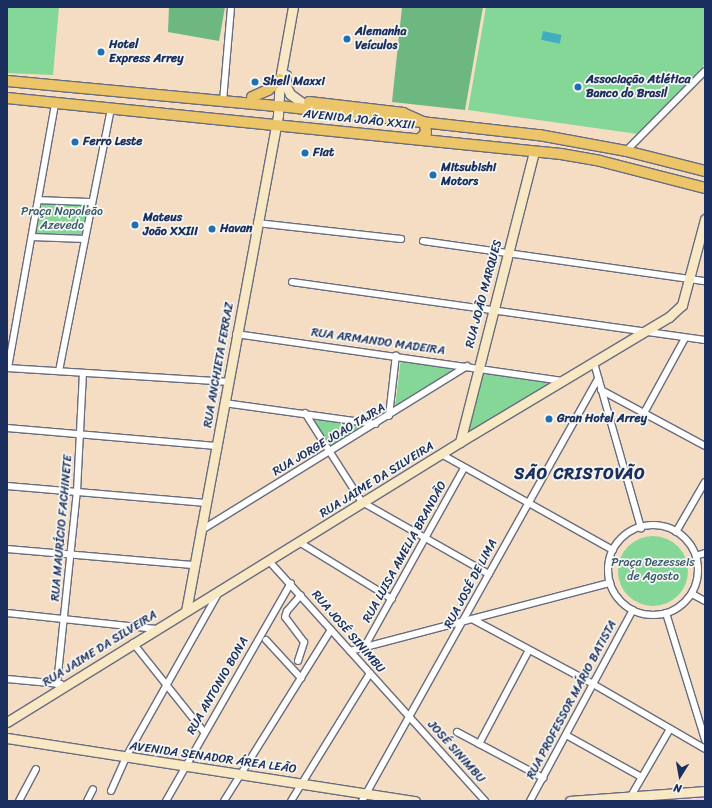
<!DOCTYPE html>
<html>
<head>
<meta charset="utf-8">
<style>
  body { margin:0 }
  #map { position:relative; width:712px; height:808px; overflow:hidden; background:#f4ddc2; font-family:Sriracha,sans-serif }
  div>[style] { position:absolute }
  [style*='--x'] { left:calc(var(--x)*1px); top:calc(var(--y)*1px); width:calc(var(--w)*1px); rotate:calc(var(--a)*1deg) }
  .built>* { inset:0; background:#ebd1eb }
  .green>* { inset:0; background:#85d798 }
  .round { border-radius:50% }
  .forest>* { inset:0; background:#6cb880 }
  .water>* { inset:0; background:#42adc1; transform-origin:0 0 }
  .roads { filter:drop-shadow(1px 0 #676c81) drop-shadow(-1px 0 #676c81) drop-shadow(0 1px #676c81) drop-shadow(0 -1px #676c81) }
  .street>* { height:6px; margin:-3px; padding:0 3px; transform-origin:3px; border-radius:3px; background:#fff }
  .street>.ring { margin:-3px; padding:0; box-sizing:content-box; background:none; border:6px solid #fff; border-radius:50% }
  .secondary>* { height:9px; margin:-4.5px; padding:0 4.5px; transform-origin:4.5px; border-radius:4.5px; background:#f8e8c3 }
  .primary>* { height:10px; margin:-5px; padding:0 5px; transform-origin:5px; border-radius:5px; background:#edc569 }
  .dots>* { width:11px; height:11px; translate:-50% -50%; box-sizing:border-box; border:2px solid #f6f6f2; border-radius:50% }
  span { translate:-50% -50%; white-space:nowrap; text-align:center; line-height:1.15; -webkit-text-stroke:3.5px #f6f6f2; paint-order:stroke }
  .poi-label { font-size:12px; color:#1b2f5e; font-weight:700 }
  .left { translate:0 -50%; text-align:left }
  .street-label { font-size:12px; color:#1b2f5e }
  .park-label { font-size:12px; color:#36596c }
  .district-label { font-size:16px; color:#1b2f5e; font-weight:700; letter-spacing:1px }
  .frame { position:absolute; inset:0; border:8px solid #1b2f5e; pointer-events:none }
  .north { position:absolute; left:660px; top:756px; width:40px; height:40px; -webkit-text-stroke:3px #f6f6f2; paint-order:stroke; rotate:191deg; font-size:11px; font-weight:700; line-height:16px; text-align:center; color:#1b2f5e }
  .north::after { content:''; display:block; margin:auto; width:14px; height:18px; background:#1b2f5e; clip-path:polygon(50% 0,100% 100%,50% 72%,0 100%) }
</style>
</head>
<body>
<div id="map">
  <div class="built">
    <i style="clip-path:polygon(705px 793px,705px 801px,617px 801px)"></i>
  </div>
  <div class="green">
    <i style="clip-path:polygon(7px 7px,59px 7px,53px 75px,7px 73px)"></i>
    <i style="clip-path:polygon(486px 7px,705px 7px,705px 64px,638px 134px,468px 110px)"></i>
    <i style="clip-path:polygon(42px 204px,89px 206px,83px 235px,36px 233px)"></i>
    <i style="clip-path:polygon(401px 358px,460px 366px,395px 407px)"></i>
    <i style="clip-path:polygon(482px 370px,553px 382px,466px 433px)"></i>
    <i style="clip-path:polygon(313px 417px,368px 425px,331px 450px)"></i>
    <i class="round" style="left:618px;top:536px;width:70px;height:70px"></i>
  </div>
  <div class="forest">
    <i style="clip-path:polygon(169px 7px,225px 7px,219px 41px,168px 32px)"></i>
    <i style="clip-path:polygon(402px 7px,483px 7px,465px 110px,392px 102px)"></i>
  </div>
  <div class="water">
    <i style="left:543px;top:31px;width:19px;height:9px;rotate:12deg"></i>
  </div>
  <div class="roads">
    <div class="street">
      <i style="--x:223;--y:101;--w:94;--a:-85.1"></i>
      <i style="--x:626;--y:151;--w:112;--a:-45.4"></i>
      <i style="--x:39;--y:200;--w:53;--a:2.2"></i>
      <i style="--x:257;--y:223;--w:145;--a:6.3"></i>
      <i style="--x:32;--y:237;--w:53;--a:2.2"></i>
      <i style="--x:423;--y:241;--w:285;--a:8.1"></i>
      <i style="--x:292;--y:282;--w:417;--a:8"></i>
      <i style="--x:236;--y:334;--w:330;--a:8.2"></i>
      <i style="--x:594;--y:363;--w:172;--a:74.1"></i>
      <i style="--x:7;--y:368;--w:220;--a:3.6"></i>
      <i style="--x:8;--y:368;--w:269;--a:-79.9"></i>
      <i style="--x:59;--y:371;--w:268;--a:-78.8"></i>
      <i style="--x:601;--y:390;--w:118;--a:28.3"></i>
      <i style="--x:224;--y:403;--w:153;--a:7.9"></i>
      <i style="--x:305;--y:413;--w:106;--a:57.4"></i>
      <i style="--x:362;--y:502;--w:146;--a:29.6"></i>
      <i style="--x:644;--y:413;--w:85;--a:-61.3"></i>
      <i style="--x:389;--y:416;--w:61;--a:-83.5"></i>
      <i style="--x:7;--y:428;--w:210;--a:4.9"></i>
      <i style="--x:441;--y:454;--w:197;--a:29.2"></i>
      <i style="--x:7;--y:486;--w:200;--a:4.9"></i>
      <i class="ring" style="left:608px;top:525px;width:84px;height:84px"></i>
      <i style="--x:200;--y:531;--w:314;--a:-31.7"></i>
      <i style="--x:676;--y:532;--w:58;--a:-59.9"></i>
      <i style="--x:299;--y:542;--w:109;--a:31.5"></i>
      <i style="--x:7;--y:549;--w:189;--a:4.9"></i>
      <i style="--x:696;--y:556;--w:9;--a:-18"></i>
      <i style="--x:269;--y:561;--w:323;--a:48"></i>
      <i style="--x:692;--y:594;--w:15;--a:28"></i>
      <i style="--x:7;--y:613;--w:150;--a:6.1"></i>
      <i style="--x:666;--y:613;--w:133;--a:72.9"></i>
      <i style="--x:472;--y:619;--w:137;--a:28.2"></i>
      <i style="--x:593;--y:684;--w:129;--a:30.1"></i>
      <i style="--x:266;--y:640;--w:52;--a:47.4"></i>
      <i style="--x:133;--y:643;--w:114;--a:51.4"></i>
      <i style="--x:365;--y:646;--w:204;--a:-60.9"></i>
      <i style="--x:350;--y:651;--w:269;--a:-14.7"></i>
      <i style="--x:298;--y:661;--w:20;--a:-72"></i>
      <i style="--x:304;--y:642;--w:31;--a:-127"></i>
      <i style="--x:285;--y:617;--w:6;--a:-72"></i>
      <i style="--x:287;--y:611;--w:21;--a:-49"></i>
      <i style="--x:7;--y:679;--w:54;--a:5.3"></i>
      <i style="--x:57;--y:684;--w:194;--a:-84.1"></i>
      <i style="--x:77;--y:491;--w:118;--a:-87.1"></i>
      <i style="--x:457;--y:732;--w:98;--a:28.1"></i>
      <i style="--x:566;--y:735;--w:86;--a:29.2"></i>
      <i style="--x:479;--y:744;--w:106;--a:-62"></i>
      <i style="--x:111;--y:791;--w:37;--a:-66"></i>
      <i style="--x:126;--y:757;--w:189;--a:-60.6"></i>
      <i style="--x:631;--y:796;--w:78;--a:-59.8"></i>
      <i style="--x:19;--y:801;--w:36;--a:-62"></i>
      <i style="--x:87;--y:801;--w:13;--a:-63"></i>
      <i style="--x:166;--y:801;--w:251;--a:-60.2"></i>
      <i style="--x:224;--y:801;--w:202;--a:-58"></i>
      <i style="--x:291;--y:801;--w:150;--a:-58.3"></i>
      <i style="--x:362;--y:801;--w:484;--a:-60.8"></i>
      <i style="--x:530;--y:801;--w:217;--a:-61.7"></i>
    </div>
    <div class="secondary">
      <i style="--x:286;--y:75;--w:11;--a:90"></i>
      <i style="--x:286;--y:86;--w:9;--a:63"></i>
      <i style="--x:290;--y:94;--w:14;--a:36"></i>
      <i style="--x:460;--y:442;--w:299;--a:-75.7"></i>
      <i style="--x:186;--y:611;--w:504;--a:-79.49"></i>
      <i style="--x:278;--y:115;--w:36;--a:-87"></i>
      <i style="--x:280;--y:79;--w:73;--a:-79.8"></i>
      <i style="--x:7;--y:722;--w:533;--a:-31.72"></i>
      <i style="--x:460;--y:442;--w:244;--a:-30.9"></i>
      <i style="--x:669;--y:317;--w:18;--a:-43"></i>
      <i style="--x:682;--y:305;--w:89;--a:-75"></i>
      <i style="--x:7;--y:738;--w:413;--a:8.8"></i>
      <i style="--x:570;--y:801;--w:135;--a:-4.2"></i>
    </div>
    <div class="primary">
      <i style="--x:7;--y:81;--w:273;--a:5.3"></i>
      <i style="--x:279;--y:106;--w:262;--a:6.4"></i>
      <i style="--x:539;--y:135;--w:88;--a:10.4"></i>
      <i style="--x:626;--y:151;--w:81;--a:14.2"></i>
      <i style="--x:252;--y:97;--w:17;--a:-24"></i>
      <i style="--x:268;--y:90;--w:16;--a:-43"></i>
      <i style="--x:7;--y:98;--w:557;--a:5.77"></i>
      <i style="--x:561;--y:154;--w:40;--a:10"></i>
      <i style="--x:600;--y:161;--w:108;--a:14.4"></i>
      <i style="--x:309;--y:102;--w:95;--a:6.7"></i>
      <i style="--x:403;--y:113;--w:24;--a:24"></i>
      <i style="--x:425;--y:123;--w:10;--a:84"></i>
      <i style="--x:426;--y:133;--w:8;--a:135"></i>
    </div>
  </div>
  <div class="dots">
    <i style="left:347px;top:39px;background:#1f6fb2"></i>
    <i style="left:101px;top:52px;background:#1f6fb2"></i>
    <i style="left:255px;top:82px;background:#1f6fb2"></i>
    <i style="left:578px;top:87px;background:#1f6fb2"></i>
    <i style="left:75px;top:142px;background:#1f6fb2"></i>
    <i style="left:305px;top:153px;background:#1f6fb2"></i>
    <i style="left:433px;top:175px;background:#1f6fb2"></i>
    <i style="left:135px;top:225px;background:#1f6fb2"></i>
    <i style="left:212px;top:229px;background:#1f6fb2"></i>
    <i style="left:549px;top:419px;background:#1f6fb2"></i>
  </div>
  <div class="poi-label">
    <span class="left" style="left:355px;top:39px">Alemanha<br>Veículos</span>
    <span class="left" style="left:109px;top:52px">Hotel<br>Express Arrey</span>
    <span class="left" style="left:586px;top:87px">Associação Atlética<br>Banco do Brasil</span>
    <span class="left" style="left:263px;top:82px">Shell Maxxi</span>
    <span class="left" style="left:83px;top:142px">Ferro Leste</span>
    <span class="left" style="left:313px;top:153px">Fiat</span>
    <span class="left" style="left:441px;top:175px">Mitsubishi<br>Motors</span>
    <span class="left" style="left:143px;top:225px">Mateus<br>João XXIII</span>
    <span class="left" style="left:220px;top:229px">Havan</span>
    <span class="left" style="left:557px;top:419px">Gran Hotel Arrey</span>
  </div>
  <div class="street-label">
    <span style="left:359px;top:120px;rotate:6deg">AVENIDA JOÃO XXIII</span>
    <span style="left:484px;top:294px;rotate:-75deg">RUA JOÃO MARQUES</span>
    <span style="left:378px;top:342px;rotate:8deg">RUA ARMANDO MADEIRA</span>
    <span style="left:219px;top:365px;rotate:-80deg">RUA ANCHIETA FERRAZ</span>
    <span style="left:329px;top:440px;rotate:-31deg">RUA JORGE JOAO TAJRA</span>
    <span style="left:377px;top:480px;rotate:-32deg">RUA JAIME DA SILVEIRA</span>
    <span style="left:62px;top:528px;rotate:-85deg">RUA MAURÍCIO FACHINETE</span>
    <span style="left:405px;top:552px;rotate:-61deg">RUA LUISA AMELIA BRANDÃO</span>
    <span style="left:471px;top:584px;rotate:-62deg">RUA JOSÉ DE LIMA</span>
    <span style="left:348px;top:632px;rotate:49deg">RUA JOSÉ SINIMBU</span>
    <span style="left:100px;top:649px;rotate:-32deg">RUA JAIME DA SILVEIRA</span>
    <span style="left:218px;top:686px;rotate:-60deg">RUA ANTONIO BONA</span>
    <span style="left:572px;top:700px;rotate:-62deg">RUA PROFESSOR MÁRIO BATISTA</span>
    <span style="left:456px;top:752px;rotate:48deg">JOSÉ SINIMBU</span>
    <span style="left:213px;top:758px;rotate:8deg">AVENIDA SENADOR ÁREA LEÃO</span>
  </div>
  <div class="park-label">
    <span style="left:62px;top:219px">Praça Napoleão<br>Azevedo</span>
    <span style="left:653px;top:570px">Praça Dezesseis<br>de Agosto</span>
  </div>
  <div class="district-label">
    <span style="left:580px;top:474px">SÃO CRISTOVÃO</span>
  </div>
  <div class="frame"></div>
  <div class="north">N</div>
</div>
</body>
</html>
